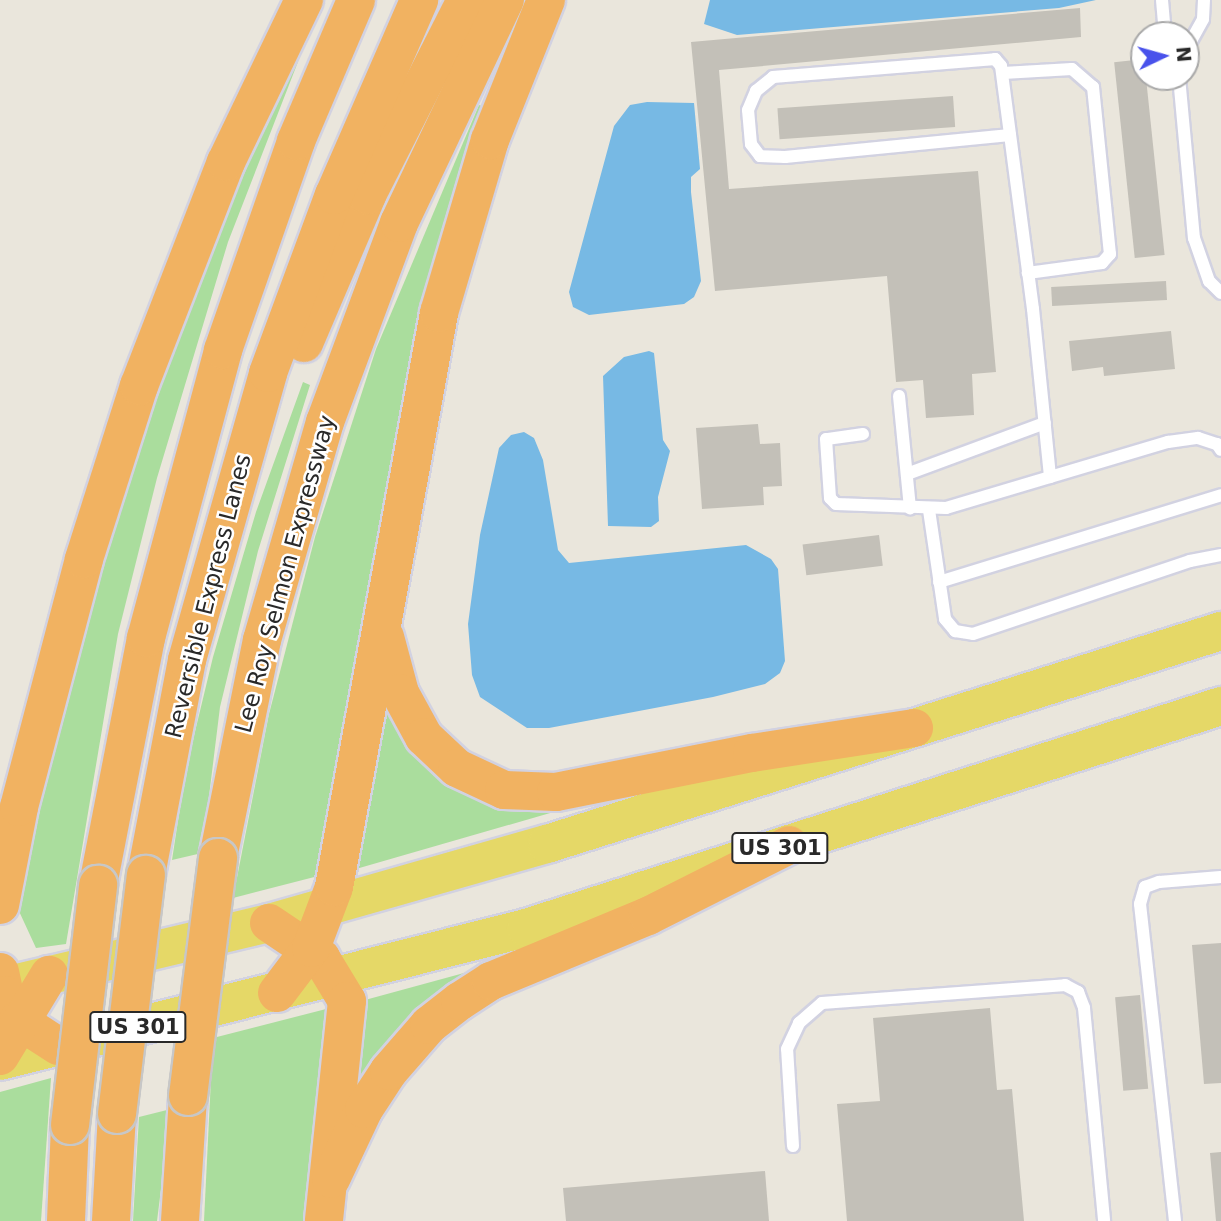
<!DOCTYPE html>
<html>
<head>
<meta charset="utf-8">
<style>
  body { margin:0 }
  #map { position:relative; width:1221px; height:1221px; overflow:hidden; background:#eae6dc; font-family:"DejaVu Sans",sans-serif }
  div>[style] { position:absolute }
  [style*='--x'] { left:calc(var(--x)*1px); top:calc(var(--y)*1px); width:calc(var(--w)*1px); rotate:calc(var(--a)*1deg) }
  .green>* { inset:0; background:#aadd9d }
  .water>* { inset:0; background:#77b9e4 }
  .building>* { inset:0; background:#c3c0b8; transform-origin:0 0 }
  .roads { filter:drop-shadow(2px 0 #d2d2e1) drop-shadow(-2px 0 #d2d2e1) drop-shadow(0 2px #d2d2e1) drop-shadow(0 -2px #d2d2e1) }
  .service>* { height:12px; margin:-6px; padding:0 6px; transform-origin:6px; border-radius:6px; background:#fff }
  .primary>* { height:38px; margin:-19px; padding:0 19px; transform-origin:19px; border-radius:19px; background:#e5d867 }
  .motorway>* { height:38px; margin:-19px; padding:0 19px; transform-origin:19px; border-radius:19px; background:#f1b261 }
  .bridges { filter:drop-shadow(2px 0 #c7c7c7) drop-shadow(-2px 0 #c7c7c7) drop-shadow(0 2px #c7c7c7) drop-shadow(0 -2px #c7c7c7) }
  .motorway-bridge>* { height:38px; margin:-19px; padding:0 19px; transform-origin:19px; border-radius:19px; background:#f1b261 }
  span { translate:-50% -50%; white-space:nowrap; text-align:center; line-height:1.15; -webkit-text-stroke:5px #fff; paint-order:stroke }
  .shield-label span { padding:2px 5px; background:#fff; border:2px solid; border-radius:5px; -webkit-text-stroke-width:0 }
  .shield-label { font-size:21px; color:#292929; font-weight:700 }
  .street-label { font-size:23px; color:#292929 }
  .north { position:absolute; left:1130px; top:21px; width:70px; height:70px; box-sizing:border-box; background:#fff; border:2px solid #a9a9a9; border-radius:50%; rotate:85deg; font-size:19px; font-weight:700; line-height:28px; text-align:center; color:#292929 }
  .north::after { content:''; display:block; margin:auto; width:24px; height:32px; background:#4952eb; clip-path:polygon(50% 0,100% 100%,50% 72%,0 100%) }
</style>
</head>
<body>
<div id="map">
  <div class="green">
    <i style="clip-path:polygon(322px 0,228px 242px,157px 478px,118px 634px,66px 944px,36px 948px,12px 896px,163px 342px)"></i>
    <i style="clip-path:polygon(479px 105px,491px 109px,326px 874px,233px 898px,269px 714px,315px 537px,376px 349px)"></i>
    <i style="clip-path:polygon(303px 382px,310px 385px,258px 551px,220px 707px,202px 853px,172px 860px,186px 769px,213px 657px,256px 512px)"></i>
    <i style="clip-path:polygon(377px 690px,400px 718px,555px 799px,557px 811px,349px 871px)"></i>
    <i style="clip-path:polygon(497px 964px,354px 1088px,365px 1000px)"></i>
    <i style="clip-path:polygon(330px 1008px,312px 1221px,204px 1221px,213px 1038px)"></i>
    <i style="clip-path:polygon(51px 1078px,41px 1221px,0 1221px,0 1092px)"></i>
    <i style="clip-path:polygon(171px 1109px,157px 1221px,133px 1221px,139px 1117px)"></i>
  </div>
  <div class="water">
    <i style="clip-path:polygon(710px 0,1096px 0,1059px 8px,737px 35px,704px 24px)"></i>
    <i style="clip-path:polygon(647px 102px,694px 103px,700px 169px,691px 177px,691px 192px,701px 281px,694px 297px,684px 304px,589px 315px,573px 307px,569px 292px,614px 126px,630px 105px)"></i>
    <i style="clip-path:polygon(649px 351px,654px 353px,663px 440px,670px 451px,658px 497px,659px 521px,651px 527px,608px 526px,603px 376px,624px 357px)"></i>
    <i style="clip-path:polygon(524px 432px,534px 438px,543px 460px,558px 550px,569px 563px,746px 545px,771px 559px,778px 569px,785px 661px,780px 673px,765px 684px,713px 697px,549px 728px,527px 728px,480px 697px,472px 675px,468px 624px,480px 535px,499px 448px,511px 435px)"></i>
  </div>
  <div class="building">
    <i style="clip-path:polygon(1080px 8px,1081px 37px,719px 70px,729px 189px,978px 171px,996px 372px,972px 374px,974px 415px,926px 418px,923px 380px,896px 382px,887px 276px,715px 291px,691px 42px)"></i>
    <i style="left:1144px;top:59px;width:197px;height:30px;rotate:84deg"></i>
    <i style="left:953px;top:96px;width:31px;height:176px;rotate:86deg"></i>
    <i style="left:1166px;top:281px;width:19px;height:115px;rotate:87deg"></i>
    <i style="clip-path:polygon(1171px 331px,1175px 369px,1104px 376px,1103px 367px,1072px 371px,1069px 341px)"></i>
    <i style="clip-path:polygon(758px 424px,760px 444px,780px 443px,782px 486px,763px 487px,764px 505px,702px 509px,696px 428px)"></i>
    <i style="left:879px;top:535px;width:31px;height:77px;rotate:83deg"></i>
    <i style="clip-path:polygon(1221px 943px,1221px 1083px,1204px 1084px,1192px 945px)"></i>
    <i style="left:1140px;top:995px;width:94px;height:25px;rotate:85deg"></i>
    <i style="clip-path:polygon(990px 1008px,997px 1090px,1012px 1089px,1024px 1221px,847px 1221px,837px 1104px,880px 1101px,873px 1018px)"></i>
    <i style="clip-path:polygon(1221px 1152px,1221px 1221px,1216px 1221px,1210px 1153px)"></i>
    <i style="clip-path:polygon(765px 1171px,769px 1221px,566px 1221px,563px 1188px)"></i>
  </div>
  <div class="roads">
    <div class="service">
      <i style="--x:1162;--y:0;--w:35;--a:85"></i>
      <i style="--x:1186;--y:50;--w:35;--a:-61"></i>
      <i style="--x:1203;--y:19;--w:19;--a:-87"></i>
      <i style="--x:1003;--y:73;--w:69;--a:-3.3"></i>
      <i style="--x:1072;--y:69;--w:28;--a:41"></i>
      <i style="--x:1093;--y:87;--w:168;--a:84.2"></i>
      <i style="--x:1110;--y:254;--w:12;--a:132"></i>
      <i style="--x:1102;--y:263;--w:75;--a:172.3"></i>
      <i style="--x:1179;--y:77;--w:162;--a:84.7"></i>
      <i style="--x:1194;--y:238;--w:46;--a:70.8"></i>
      <i style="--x:1209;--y:281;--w:17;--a:45"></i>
      <i style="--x:1010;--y:135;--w:226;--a:174.4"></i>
      <i style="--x:785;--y:157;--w:25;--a:-178"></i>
      <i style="--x:760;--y:156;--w:15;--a:-127"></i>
      <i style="--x:751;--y:144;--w:34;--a:-95"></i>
      <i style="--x:748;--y:110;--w:21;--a:-67"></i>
      <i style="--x:756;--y:91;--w:22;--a:-39"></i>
      <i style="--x:773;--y:77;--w:223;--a:-4.6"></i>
      <i style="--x:995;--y:59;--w:9;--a:49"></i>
      <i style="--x:1001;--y:66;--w:245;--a:82.5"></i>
      <i style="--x:1033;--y:309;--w:169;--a:84.2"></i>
      <i style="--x:899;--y:396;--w:113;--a:84.4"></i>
      <i style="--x:863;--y:434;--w:37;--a:172"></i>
      <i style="--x:826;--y:439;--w:59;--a:86.1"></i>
      <i style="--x:830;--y:498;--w:8;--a:45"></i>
      <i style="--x:836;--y:504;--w:110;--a:2.1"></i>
      <i style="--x:946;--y:508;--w:232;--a:-16.6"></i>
      <i style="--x:1168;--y:442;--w:30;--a:-8"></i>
      <i style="--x:1198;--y:438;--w:20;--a:18"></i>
      <i style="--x:1217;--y:444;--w:7;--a:56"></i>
      <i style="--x:907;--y:474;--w:147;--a:-20.3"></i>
      <i style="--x:929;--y:510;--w:110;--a:81.6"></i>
      <i style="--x:945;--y:619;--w:16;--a:50"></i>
      <i style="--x:955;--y:631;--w:18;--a:9"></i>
      <i style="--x:973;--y:634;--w:229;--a:-18.6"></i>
      <i style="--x:1190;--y:561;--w:32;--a:-11"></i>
      <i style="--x:939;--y:582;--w:295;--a:-17.1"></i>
      <i style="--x:793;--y:1146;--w:97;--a:-93.5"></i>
      <i style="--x:787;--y:1049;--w:29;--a:-65"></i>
      <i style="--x:799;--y:1023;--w:30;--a:-41"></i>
      <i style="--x:822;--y:1003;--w:244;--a:-4.2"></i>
      <i style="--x:1065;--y:985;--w:15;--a:28"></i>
      <i style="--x:1078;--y:992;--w:17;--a:69"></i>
      <i style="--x:1084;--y:1008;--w:214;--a:84.6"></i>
      <i style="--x:1175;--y:1221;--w:319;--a:-96.3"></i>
      <i style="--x:1140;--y:904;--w:18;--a:-74"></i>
      <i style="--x:1145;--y:887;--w:15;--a:-20"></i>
      <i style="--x:1159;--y:882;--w:62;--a:-4.6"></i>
    </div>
    <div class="primary">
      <i style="--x:0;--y:987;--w:277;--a:-13.4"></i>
      <i style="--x:269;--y:923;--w:289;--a:-15.9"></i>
      <i style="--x:547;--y:844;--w:707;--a:-17.54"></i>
      <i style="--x:0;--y:1061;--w:543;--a:-14.19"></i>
      <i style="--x:526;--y:928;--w:730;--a:-17.71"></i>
    </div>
    <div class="motorway">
      <i style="--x:304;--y:343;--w:161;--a:-66.9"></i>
      <i style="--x:367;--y:195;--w:219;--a:-63.1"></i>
      <i style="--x:385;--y:637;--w:58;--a:75"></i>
      <i style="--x:400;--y:693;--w:50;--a:61.4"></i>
      <i style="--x:424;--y:737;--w:45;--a:43.2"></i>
      <i style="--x:457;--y:768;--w:52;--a:25.1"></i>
      <i style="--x:504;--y:790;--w:52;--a:2.2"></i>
      <i style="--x:556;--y:792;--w:200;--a:-11.3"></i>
      <i style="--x:752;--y:753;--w:164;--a:-8.8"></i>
      <i style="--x:218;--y:858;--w:222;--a:-78.6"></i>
      <i style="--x:262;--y:640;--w:227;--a:-73.9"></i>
      <i style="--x:325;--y:422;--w:212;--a:-69.6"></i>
      <i style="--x:399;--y:223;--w:247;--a:-64.6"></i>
      <i style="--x:146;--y:875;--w:219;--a:-79.2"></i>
      <i style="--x:187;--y:660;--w:298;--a:-74.2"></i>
      <i style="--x:268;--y:373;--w:190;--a:-69.7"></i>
      <i style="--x:334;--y:195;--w:213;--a:-66.4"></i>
      <i style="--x:98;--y:885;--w:252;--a:-79"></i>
      <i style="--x:146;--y:638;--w:298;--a:-75"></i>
      <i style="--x:223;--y:350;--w:221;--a:-70.7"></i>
      <i style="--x:296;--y:141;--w:153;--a:-66.9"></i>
      <i style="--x:0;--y:905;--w:100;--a:-79"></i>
      <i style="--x:19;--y:807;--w:256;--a:-75.3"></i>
      <i style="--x:84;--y:559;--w:182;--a:-72.4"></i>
      <i style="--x:139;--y:386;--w:240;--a:-68.8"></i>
      <i style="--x:226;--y:162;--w:180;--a:-64.3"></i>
      <i style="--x:269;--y:923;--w:63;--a:33.9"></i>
      <i style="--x:321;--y:958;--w:50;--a:58.8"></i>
      <i style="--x:347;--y:1001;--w:221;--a:96"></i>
      <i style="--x:0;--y:972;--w:24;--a:78"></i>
      <i style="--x:5;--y:995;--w:28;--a:63"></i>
      <i style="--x:18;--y:1020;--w:48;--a:33"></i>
      <i style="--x:277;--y:993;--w:56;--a:-52.9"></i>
      <i style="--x:311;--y:948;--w:65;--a:-69.3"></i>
      <i style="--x:334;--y:887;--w:584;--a:-79.63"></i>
      <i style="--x:439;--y:313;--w:180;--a:-73.6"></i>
      <i style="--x:490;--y:140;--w:151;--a:-68.2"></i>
      <i style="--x:0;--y:1056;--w:95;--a:-58.8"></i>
      <i style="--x:331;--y:1179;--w:77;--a:-64.8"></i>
      <i style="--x:364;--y:1109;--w:45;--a:-56.7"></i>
      <i style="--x:389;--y:1071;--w:61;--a:-49"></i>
      <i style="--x:429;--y:1025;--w:39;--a:-38"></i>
      <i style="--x:460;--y:1001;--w:37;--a:-33"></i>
      <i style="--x:491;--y:981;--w:170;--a:-22.5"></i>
      <i style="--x:648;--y:916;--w:158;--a:-26.7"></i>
      <i style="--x:66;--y:1221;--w:96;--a:-87.6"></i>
      <i style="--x:111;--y:1221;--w:107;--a:-86.8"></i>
      <i style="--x:180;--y:1221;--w:125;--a:-86.3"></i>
    </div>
  </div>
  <div class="bridges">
    <div class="motorway-bridge">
      <i style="--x:188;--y:1096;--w:240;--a:-82.8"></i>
      <i style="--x:117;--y:1114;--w:241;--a:-83.1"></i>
      <i style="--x:70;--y:1125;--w:242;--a:-83.3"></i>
    </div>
  </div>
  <div class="shield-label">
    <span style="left:780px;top:848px">US 301</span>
    <span style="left:138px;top:1027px">US 301</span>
  </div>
  <div class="street-label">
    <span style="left:285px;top:574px;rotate:-75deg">Lee Roy Selmon Expressway</span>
    <span style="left:208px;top:596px;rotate:-76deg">Reversible Express Lanes</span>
  </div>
  <div class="north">N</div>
</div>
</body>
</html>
